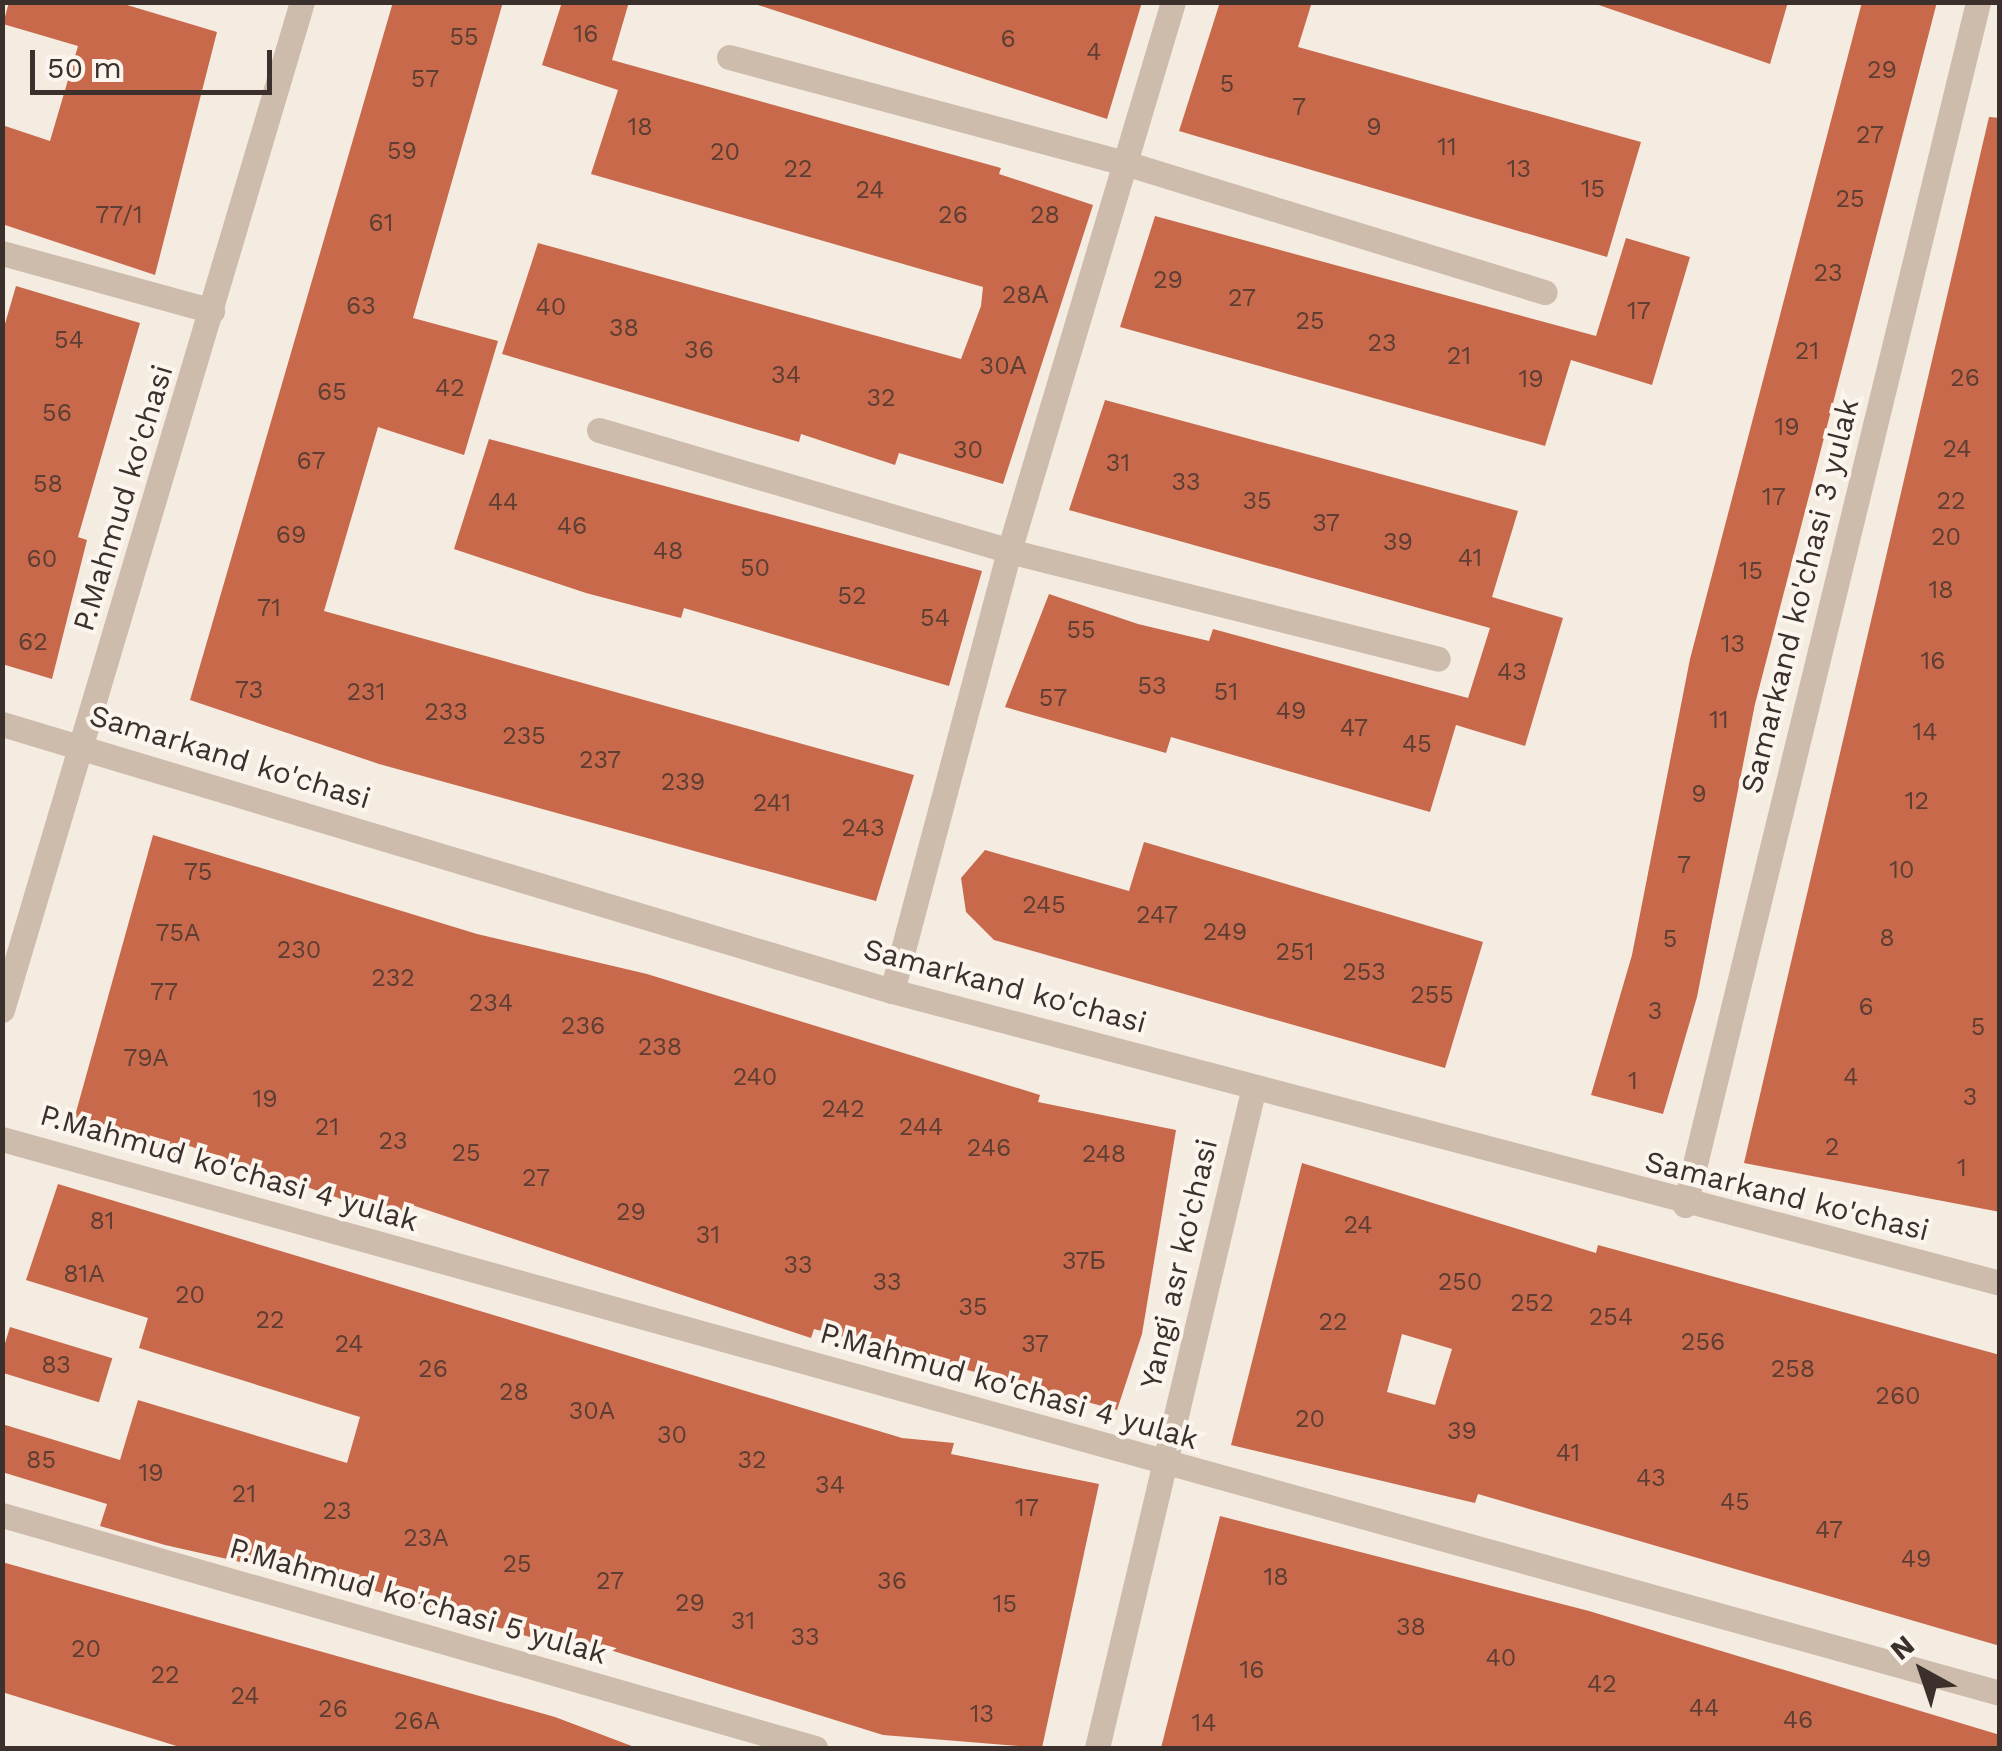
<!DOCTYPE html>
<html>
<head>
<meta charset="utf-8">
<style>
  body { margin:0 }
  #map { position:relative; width:2002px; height:1751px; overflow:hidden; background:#f4ebe1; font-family:"Work Sans",sans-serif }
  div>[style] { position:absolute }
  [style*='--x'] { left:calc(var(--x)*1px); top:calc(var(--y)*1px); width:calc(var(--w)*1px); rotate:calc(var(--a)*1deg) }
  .building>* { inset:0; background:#c8694b; transform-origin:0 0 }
  .minor>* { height:25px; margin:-12.5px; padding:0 12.5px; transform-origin:12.5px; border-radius:12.5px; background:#cdbbac }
  .tertiary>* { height:25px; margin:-12.5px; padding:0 12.5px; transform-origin:12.5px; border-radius:12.5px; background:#cdbbac }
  span { translate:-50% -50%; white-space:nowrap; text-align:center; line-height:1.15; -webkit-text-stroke:8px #fbf5ee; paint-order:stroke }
  .number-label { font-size:25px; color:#5e3e33 }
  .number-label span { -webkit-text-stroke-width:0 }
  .street-label { font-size:30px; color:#3b302b }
  .frame { position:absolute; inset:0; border:5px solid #3b302b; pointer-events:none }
  .north { position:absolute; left:1872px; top:1621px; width:100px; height:100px; -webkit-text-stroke:8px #fbf5ee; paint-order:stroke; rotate:320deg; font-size:28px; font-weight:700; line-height:40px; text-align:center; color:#3b302b }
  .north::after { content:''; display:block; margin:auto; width:35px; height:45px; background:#3b302b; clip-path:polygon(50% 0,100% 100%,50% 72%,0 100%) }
  .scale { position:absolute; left:30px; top:50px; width:242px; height:45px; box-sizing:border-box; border:5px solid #3b302b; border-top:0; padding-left:12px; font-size:30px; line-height:35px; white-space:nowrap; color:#3b302b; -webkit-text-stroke:8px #fbf5ee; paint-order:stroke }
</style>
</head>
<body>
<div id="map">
  <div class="building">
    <i style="clip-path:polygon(9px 2px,117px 2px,217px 32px,155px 275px,2px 224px,2px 125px,50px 141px,78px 46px,3px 24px)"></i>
    <i style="clip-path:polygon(393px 2px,503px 2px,413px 318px,498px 341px,464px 455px,378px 427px,324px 611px,914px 775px,876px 901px,379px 764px,190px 700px)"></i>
    <i style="clip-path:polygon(562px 2px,629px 2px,612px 60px,1001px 168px,999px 174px,1093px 205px,1003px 484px,899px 453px,895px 465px,801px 434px,799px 442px,502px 354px,538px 243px,961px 359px,981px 306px,983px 287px,591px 174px,618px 90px,542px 65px)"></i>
    <i style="clip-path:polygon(749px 2px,1142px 2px,1107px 119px)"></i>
    <i style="clip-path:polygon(1220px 2px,1312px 2px,1298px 47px,1641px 142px,1607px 257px,1179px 131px)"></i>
    <i style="clip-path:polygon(1590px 2px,1788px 2px,1770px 64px)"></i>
    <i style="clip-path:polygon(1862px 2px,1937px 2px,1755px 704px,1697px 997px,1663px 1114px,1591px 1095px,1632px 955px,1690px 659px)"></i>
    <i style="clip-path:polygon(1989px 117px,2000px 118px,2000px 1212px,1744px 1163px)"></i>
    <i style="clip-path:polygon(1155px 216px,1596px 336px,1626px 238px,1690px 257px,1652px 385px,1571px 360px,1545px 446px,1120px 327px)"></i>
    <i style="clip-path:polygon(16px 286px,140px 323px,78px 537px,87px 540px,52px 679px,2px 664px,2px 334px)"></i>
    <i style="clip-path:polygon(1105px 400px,1518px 511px,1492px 597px,1563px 618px,1525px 746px,1456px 725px,1430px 812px,1171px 737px,1166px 753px,1005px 707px,1049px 594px,1138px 624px,1209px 641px,1213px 629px,1468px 698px,1490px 628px,1069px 510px)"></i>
    <i style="clip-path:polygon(489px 439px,982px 571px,949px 686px,684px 608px,681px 618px,586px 593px,454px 549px)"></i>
    <i style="clip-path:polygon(153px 835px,477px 934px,647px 974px,1040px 1095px,1038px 1102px,1176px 1130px,1142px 1334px,1117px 1410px,814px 1329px,811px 1338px,409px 1204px,406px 1213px,341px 1199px,178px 1142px,175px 1155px,73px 1123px)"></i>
    <i style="clip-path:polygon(1144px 842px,1483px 942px,1445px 1068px,994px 940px,966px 912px,961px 878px,985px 850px,1129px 891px)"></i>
    <i style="clip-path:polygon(evenodd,1302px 1163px,1596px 1253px,1598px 1245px,2000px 1355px,2000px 1646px,1478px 1494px,1475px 1503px,1231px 1445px,1302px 1163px,1402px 1334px,1452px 1349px,1435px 1405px,1387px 1392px,1402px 1334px)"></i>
    <i style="clip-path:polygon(58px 1184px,902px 1438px,954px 1443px,951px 1454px,1099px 1484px,1042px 1748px,883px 1735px,533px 1626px,530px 1637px,261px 1557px,258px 1566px,165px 1545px,100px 1526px,107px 1504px,2px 1472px,2px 1424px,120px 1460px,138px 1400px,347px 1463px,360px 1417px,139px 1348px,148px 1318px,26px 1280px)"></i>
    <i style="left:10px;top:1327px;width:107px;height:46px;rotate:17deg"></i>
    <i style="clip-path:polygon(1220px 1516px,1589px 1611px,2000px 1735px,2000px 1748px,1161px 1748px)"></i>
    <i style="clip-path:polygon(2px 1562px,555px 1717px,637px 1748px,183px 1748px,2px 1692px)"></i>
  </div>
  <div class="minor">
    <i style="--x:729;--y:57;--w:410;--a:15"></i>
    <i style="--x:1125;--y:163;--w:439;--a:17.1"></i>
    <i style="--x:2;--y:253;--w:218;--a:15.4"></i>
    <i style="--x:599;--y:430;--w:427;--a:16.4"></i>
    <i style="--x:1009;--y:551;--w:442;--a:14.1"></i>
    <i style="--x:2;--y:724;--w:929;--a:16.7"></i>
    <i style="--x:892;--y:991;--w:1146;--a:14.76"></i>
    <i style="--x:892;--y:991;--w:455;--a:-75.1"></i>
    <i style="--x:1009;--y:551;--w:573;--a:-73.37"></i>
    <i style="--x:2;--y:1139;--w:2073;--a:15.5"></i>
    <i style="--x:1685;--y:1205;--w:1238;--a:-76.31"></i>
    <i style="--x:2;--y:1515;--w:846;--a:15.99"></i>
    <i style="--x:1097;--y:1748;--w:679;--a:-76.64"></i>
  </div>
  <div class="tertiary">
    <i style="--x:2;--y:1010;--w:1052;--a:-73.43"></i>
  </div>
  <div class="number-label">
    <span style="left:586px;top:34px">16</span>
    <span style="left:464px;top:37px">55</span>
    <span style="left:1008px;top:39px">6</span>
    <span style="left:1094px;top:52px">4</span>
    <span style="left:1882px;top:70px">29</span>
    <span style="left:425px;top:79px">57</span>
    <span style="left:1227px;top:84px">5</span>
    <span style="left:1299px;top:107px">7</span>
    <span style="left:640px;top:127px">18</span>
    <span style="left:1374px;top:127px">9</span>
    <span style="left:1870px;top:135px">27</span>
    <span style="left:1447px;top:147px">11</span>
    <span style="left:402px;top:151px">59</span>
    <span style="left:725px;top:152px">20</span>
    <span style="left:798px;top:169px">22</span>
    <span style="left:1519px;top:169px">13</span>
    <span style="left:1593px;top:189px">15</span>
    <span style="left:870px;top:190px">24</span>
    <span style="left:1850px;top:199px">25</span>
    <span style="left:119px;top:215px">77/1</span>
    <span style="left:953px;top:215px">26</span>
    <span style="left:1045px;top:215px">28</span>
    <span style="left:381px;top:223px">61</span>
    <span style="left:1828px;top:273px">23</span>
    <span style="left:1168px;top:280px">29</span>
    <span style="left:1025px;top:295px">28А</span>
    <span style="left:1242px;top:298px">27</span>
    <span style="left:361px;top:306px">63</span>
    <span style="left:551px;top:307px">40</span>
    <span style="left:1639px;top:311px">17</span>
    <span style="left:1310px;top:321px">25</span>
    <span style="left:624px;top:328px">38</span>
    <span style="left:69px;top:340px">54</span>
    <span style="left:1382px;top:343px">23</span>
    <span style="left:699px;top:350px">36</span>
    <span style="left:1807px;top:351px">21</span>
    <span style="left:1459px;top:356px">21</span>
    <span style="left:1003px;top:366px">30А</span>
    <span style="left:786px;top:375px">34</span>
    <span style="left:1965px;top:378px">26</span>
    <span style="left:1531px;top:379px">19</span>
    <span style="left:450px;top:388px">42</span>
    <span style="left:332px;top:392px">65</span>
    <span style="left:881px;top:398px">32</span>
    <span style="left:57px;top:413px">56</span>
    <span style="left:1787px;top:427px">19</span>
    <span style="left:1957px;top:449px">24</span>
    <span style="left:968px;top:450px">30</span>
    <span style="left:311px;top:461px">67</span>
    <span style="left:1118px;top:463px">31</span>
    <span style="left:1186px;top:482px">33</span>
    <span style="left:48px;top:484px">58</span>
    <span style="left:1774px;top:497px">17</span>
    <span style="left:1257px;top:501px">35</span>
    <span style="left:1951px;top:501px">22</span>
    <span style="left:503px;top:502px">44</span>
    <span style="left:1326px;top:523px">37</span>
    <span style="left:572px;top:526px">46</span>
    <span style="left:291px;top:535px">69</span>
    <span style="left:1946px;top:537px">20</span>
    <span style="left:1398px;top:542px">39</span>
    <span style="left:668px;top:551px">48</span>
    <span style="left:1470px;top:558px">41</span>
    <span style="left:42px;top:559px">60</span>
    <span style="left:755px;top:568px">50</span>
    <span style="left:1751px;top:571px">15</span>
    <span style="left:1941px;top:590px">18</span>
    <span style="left:852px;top:596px">52</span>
    <span style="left:269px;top:608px">71</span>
    <span style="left:935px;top:618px">54</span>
    <span style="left:1081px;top:630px">55</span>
    <span style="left:33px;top:642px">62</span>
    <span style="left:1733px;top:644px">13</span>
    <span style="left:1933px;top:661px">16</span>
    <span style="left:1512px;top:672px">43</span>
    <span style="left:1152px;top:686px">53</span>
    <span style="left:249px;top:690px">73</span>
    <span style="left:366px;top:692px">231</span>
    <span style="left:1226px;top:692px">51</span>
    <span style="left:1053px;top:698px">57</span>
    <span style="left:1291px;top:711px">49</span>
    <span style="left:446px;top:712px">233</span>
    <span style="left:1719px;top:720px">11</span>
    <span style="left:1354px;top:728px">47</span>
    <span style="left:1925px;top:732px">14</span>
    <span style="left:524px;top:736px">235</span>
    <span style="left:1417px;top:744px">45</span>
    <span style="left:600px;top:760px">237</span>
    <span style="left:683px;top:782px">239</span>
    <span style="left:1699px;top:794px">9</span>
    <span style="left:1917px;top:801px">12</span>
    <span style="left:772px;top:803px">241</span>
    <span style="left:863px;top:828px">243</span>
    <span style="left:1684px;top:865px">7</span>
    <span style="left:1902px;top:870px">10</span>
    <span style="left:198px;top:872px">75</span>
    <span style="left:1044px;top:905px">245</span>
    <span style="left:1157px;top:915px">247</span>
    <span style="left:1225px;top:932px">249</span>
    <span style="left:178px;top:933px">75A</span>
    <span style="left:1887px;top:938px">8</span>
    <span style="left:1670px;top:939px">5</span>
    <span style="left:299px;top:950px">230</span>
    <span style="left:1295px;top:952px">251</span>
    <span style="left:1364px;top:972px">253</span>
    <span style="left:393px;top:978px">232</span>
    <span style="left:164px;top:992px">77</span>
    <span style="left:1432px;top:995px">255</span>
    <span style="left:491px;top:1003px">234</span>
    <span style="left:1866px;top:1007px">6</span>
    <span style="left:1655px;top:1011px">3</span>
    <span style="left:583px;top:1026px">236</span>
    <span style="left:1978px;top:1027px">5</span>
    <span style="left:660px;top:1047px">238</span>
    <span style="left:146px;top:1058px">79A</span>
    <span style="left:755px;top:1077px">240</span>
    <span style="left:1851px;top:1077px">4</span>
    <span style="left:1633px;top:1081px">1</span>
    <span style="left:1970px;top:1097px">3</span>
    <span style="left:265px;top:1099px">19</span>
    <span style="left:843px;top:1109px">242</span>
    <span style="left:327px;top:1127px">21</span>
    <span style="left:921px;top:1127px">244</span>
    <span style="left:393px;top:1141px">23</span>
    <span style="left:1832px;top:1147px">2</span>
    <span style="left:989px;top:1148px">246</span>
    <span style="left:466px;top:1153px">25</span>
    <span style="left:1104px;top:1154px">248</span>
    <span style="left:1962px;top:1168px">1</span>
    <span style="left:536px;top:1178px">27</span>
    <span style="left:631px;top:1212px">29</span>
    <span style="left:102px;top:1221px">81</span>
    <span style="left:1358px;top:1225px">24</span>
    <span style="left:708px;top:1235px">31</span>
    <span style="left:1084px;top:1261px">37Б</span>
    <span style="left:798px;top:1265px">33</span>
    <span style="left:84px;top:1274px">81A</span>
    <span style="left:887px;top:1282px">33</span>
    <span style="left:1460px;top:1282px">250</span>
    <span style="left:190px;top:1295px">20</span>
    <span style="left:1532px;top:1303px">252</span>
    <span style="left:973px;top:1307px">35</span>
    <span style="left:1611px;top:1317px">254</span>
    <span style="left:270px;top:1320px">22</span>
    <span style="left:1333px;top:1322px">22</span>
    <span style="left:1703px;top:1342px">256</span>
    <span style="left:349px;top:1344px">24</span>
    <span style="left:1035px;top:1344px">37</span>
    <span style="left:56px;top:1365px">83</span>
    <span style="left:433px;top:1369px">26</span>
    <span style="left:1793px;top:1369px">258</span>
    <span style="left:514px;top:1392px">28</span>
    <span style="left:1898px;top:1396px">260</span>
    <span style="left:592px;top:1411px">30A</span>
    <span style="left:1310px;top:1419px">20</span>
    <span style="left:1462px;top:1431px">39</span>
    <span style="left:672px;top:1435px">30</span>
    <span style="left:1568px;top:1453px">41</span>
    <span style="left:41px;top:1460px">85</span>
    <span style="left:752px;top:1460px">32</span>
    <span style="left:151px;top:1473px">19</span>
    <span style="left:1651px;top:1478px">43</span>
    <span style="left:830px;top:1485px">34</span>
    <span style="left:244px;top:1494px">21</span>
    <span style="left:1735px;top:1502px">45</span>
    <span style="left:1027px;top:1508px">17</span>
    <span style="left:337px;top:1511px">23</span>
    <span style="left:1829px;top:1530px">47</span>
    <span style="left:426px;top:1538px">23A</span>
    <span style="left:1916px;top:1559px">49</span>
    <span style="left:517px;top:1564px">25</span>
    <span style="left:1276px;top:1577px">18</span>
    <span style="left:610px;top:1581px">27</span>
    <span style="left:892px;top:1581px">36</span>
    <span style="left:690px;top:1603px">29</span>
    <span style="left:1005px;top:1604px">15</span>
    <span style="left:743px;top:1621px">31</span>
    <span style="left:1411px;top:1627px">38</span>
    <span style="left:805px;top:1637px">33</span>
    <span style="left:86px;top:1649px">20</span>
    <span style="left:1501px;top:1658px">40</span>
    <span style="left:1252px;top:1670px">16</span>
    <span style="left:165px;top:1675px">22</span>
    <span style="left:1602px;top:1684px">42</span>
    <span style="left:245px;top:1696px">24</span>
    <span style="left:1704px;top:1708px">44</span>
    <span style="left:333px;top:1709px">26</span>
    <span style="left:982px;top:1714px">13</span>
    <span style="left:1798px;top:1720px">46</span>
    <span style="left:417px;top:1721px">26A</span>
    <span style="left:1204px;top:1723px">14</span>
  </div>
  <div class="street-label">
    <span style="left:123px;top:498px;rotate:-73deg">P.Mahmud ko'chasi</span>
    <span style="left:1800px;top:596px;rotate:-76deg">Samarkand ko'chasi 3 yulak</span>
    <span style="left:230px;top:757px;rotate:17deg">Samarkand ko'chasi</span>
    <span style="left:1005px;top:986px;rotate:15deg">Samarkand ko'chasi</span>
    <span style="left:229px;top:1168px;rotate:16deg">P.Mahmud ko'chasi 4 yulak</span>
    <span style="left:1787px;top:1196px;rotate:14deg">Samarkand ko'chasi</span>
    <span style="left:1179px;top:1264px;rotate:-77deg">Yangi asr ko'chasi</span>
    <span style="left:1009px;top:1386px;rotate:16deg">P.Mahmud ko'chasi 4 yulak</span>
    <span style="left:418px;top:1601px;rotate:16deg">P.Mahmud ko'chasi 5 yulak</span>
  </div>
  <div class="frame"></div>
  <div class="north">N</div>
  <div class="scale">50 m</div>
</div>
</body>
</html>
